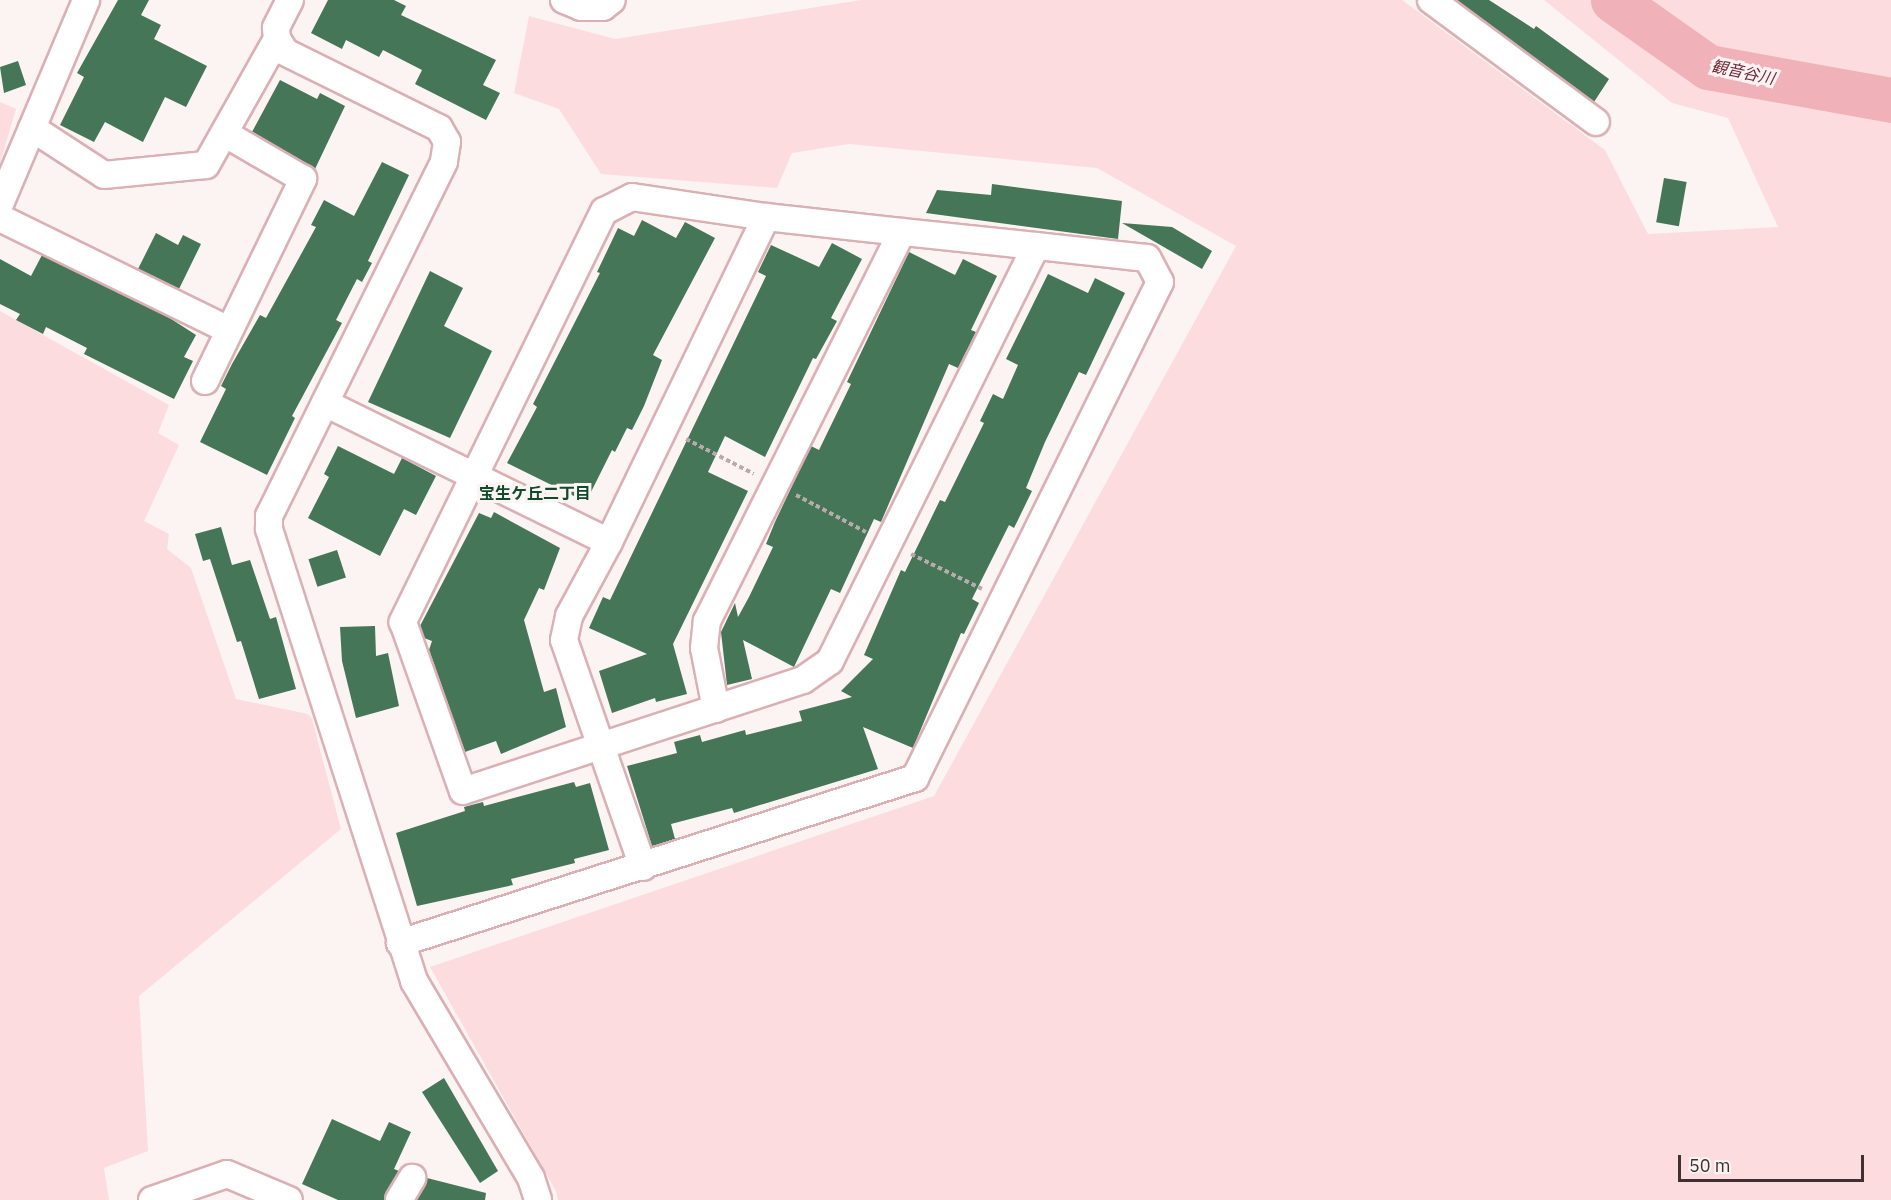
<!DOCTYPE html>
<html>
<head>
<meta charset="utf-8">
<style>
  body { margin:0 }
  #map { position:relative; width:1891px; height:1200px; overflow:hidden; background:#fcf3f3; font-family:"IBM Plex Sans","Noto Sans JP",sans-serif }
  div>[style] { position:absolute }
  [style*='--x'] { left:calc(var(--x)*1px); top:calc(var(--y)*1px); width:calc(var(--w)*1px); rotate:calc(var(--a)*1deg) }
  .green>* { inset:0; background:#fddcdf }
  .river>* { height:45px; margin:-22.5px; padding:0 22.5px; transform-origin:22.5px; border-radius:22.5px; background:#f0b1b8 }
  .building>* { inset:0; background:#447657; transform-origin:0 0 }
  .path>* { height:4px; margin-top:-2px; transform-origin:0; background:repeating-linear-gradient(90deg,#b7abac 0 4.5px,transparent 0 7.5px) }
  .roads { filter:drop-shadow(2px 0 #dab0b4) drop-shadow(-2px 0 #dab0b4) drop-shadow(0 2px #dab0b4) drop-shadow(0 -2px #dab0b4) }
  .minor>* { height:26px; margin:-13px; padding:0 13px; transform-origin:13px; border-radius:13px; background:#fff }
  span { translate:-50% -50%; white-space:nowrap; text-align:center; line-height:1.15; -webkit-text-stroke:6px #fcf3f3; paint-order:stroke }
  .water-label { font-size:16px; color:#722836; font-style:italic }
  .neighbourhood-label { font-size:16px; color:#0f4a2b; font-weight:700 }
  .scale { position:absolute; left:1678px; top:1155px; width:186px; height:27px; box-sizing:border-box; border:3px solid #403031; border-top:0; padding-left:8px; font-size:18px; line-height:21px; white-space:nowrap; color:#403031; -webkit-text-stroke:4px #fcf3f3; paint-order:stroke }
</style>
</head>
<body>
<div id="map">
  <div class="green">
    <i style="clip-path:polygon(861px 0,1402px 0,1605px 150px,1648px 234px,1778px 227px,1728px 118px,1672px 103px,1544px 0,1891px 0,1891px 1200px,558px 1200px,556px 1191px,430px 967px,934px 796px,1236px 246px,1097px 168px,849px 144px,792px 153px,777px 188px,601px 174px,559px 109px,514px 93px,529px 16px,615px 39px)"></i>
    <i style="clip-path:polygon(0 102px,16px 109px,0 163px)"></i>
    <i style="clip-path:polygon(0 311px,169px 405px,158px 433px,179px 445px,144px 521px,169px 534px,167px 549px,191px 568px,236px 699px,308px 714px,312px 719px,341px 829px,139px 996px,148px 1151px,104px 1168px,109px 1200px,0 1200px)"></i>
  </div>
  <div class="river">
    <i style="--x:1613;--y:0;--w:116;--a:35.2"></i>
    <i style="--x:1708;--y:67;--w:186;--a:10.2"></i>
  </div>
  <div class="building">
    <i style="clip-path:polygon(118px 0,149px 0,141px 15px,161px 25px,154px 39px,207px 66px,186px 107px,165px 97px,143px 142px,105px 122px,94px 142px,60px 125px,84px 77px,77px 73px)"></i>
    <i style="clip-path:polygon(328px 0,394px 0,406px 6px,401px 15px,496px 60px,483px 85px,500px 93px,486px 120px,415px 84px,422px 70px,383px 50px,379px 57px,346px 40px,342px 49px,311px 33px)"></i>
    <i style="clip-path:polygon(1456px 0,1489px 0,1534px 29px,1536px 26px,1609px 79px,1594px 102px)"></i>
    <i style="clip-path:polygon(18px 61px,26px 85px,4px 93px,0 67px)"></i>
    <i style="clip-path:polygon(280px 80px,317px 99px,320px 93px,345px 106px,315px 169px,252px 132px)"></i>
    <i style="clip-path:polygon(382px 162px,409px 175px,368px 261px,372px 263px,362px 282px,357px 279px,336px 320px,342px 323px,292px 416px,295px 418px,267px 475px,200px 442px,226px 389px,221px 386px,232px 364px,260px 315px,266px 318px,316px 227px,311px 225px,324px 200px,354px 216px)"></i>
    <i style="left:1664px;top:178px;width:23px;height:45px;rotate:10deg"></i>
    <i style="clip-path:polygon(992px 184px,1122px 201px,1118px 239px,926px 213px,937px 190px,991px 195px)"></i>
    <i style="clip-path:polygon(642px 220px,676px 238px,685px 222px,715px 238px,653px 355px,662px 360px,644px 406px,632px 430px,627px 428px,615px 452px,612px 450px,586px 502px,507px 463px,537px 407px,533px 404px,600px 273px,597px 272px,618px 228px,634px 236px)"></i>
    <i style="clip-path:polygon(1122px 223px,1172px 227px,1212px 251px,1202px 269px)"></i>
    <i style="clip-path:polygon(156px 233px,178px 245px,183px 235px,201px 244px,179px 289px,138px 269px)"></i>
    <i style="clip-path:polygon(832px 243px,862px 259px,831px 318px,837px 321px,816px 359px,813px 358px,765px 457px,725px 436px,708px 472px,748px 491px,673px 644px,687px 694px,656px 702px,655px 698px,612px 713px,599px 671px,647px 654px,589px 628px,603px 597px,610px 600px,766px 276px,758px 272px,771px 245px,819px 267px)"></i>
    <i style="clip-path:polygon(909px 252px,955px 275px,963px 259px,997px 276px,971px 330px,976px 332px,958px 368px,949px 364px,881px 522px,874px 519px,840px 593px,831px 589px,794px 667px,743px 640px,752px 679px,727px 685px,721px 632px,735px 603px,738px 617px,749px 597px,773px 547px,766px 544px,775px 522px,811px 446px,819px 450px,851px 384px,847px 382px)"></i>
    <i style="clip-path:polygon(42px 255px,165px 315px,196px 335px,184px 357px,193px 361px,174px 399px,84px 354px,87px 348px,46px 327px,43px 334px,16px 320px,20px 314px,0 304px,0 259px,31px 276px)"></i>
    <i style="clip-path:polygon(430px 271px,463px 288px,444px 326px,492px 351px,450px 438px,368px 402px)"></i>
    <i style="clip-path:polygon(1048px 274px,1088px 293px,1095px 278px,1125px 293px,1086px 375px,1079px 372px,1045px 442px,1026px 488px,1032px 491px,1014px 528px,1009px 525px,972px 599px,979px 603px,964px 634px,961px 633px,913px 748px,863px 727px,878px 769px,734px 813px,732px 808px,671px 824px,675px 839px,652px 846px,627px 766px,677px 753px,674px 742px,700px 735px,702px 742px,745px 730px,746px 735px,802px 721px,799px 711px,852px 697px,841px 691px,873px 659px,864px 655px,901px 570px,905px 572px,940px 500px,945px 502px,984px 423px,980px 421px,993px 394px,1003px 399px,1018px 365px,1006px 359px)"></i>
    <i style="clip-path:polygon(338px 446px,394px 474px,402px 458px,436px 476px,416px 515px,404px 509px,380px 556px,308px 518px,329px 477px,324px 474px)"></i>
    <i style="clip-path:polygon(494px 512px,560px 548px,544px 590px,539px 588px,524px 620px,544px 692px,556px 688px,566px 727px,501px 754px,496px 741px,465px 752px,429px 650px,432px 641px,424px 638px,420px 626px,479px 513px,491px 518px)"></i>
    <i style="clip-path:polygon(221px 527px,232px 565px,250px 560px,270px 619px,276px 617px,296px 689px,259px 699px,241px 641px,237px 642px,210px 559px,203px 561px,195px 534px)"></i>
    <i style="left:337px;top:550px;width:29px;height:30px;rotate:72deg"></i>
    <i style="clip-path:polygon(375px 626px,376px 656px,388px 653px,399px 706px,356px 718px,342px 661px,340px 627px)"></i>
    <i style="clip-path:polygon(574px 782px,576px 787px,590px 783px,609px 850px,574px 859px,575px 863px,511px 879px,513px 885px,417px 906px,396px 833px,465px 811px,464px 807px,483px 802px,484px 806px)"></i>
    <i style="clip-path:polygon(444px 1078px,498px 1171px,480px 1183px,422px 1092px)"></i>
    <i style="clip-path:polygon(332px 1119px,380px 1141px,389px 1122px,411px 1132px,394px 1169px,399px 1171px,384px 1200px,338px 1200px,302px 1184px)"></i>
    <i style="clip-path:polygon(427px 1178px,486px 1193px,485px 1200px,416px 1200px)"></i>
  </div>
  <div class="path">
    <i style="--x:686;--y:439;--w:76;--a:27.2"></i>
    <i style="--x:796;--y:495;--w:79;--a:27.9"></i>
    <i style="--x:911;--y:554;--w:79;--a:26.2"></i>
  </div>
  <div class="roads">
    <div class="minor">
      <i style="--x:290;--y:0;--w:31;--a:117"></i>
      <i style="--x:276;--y:28;--w:11;--a:85"></i>
      <i style="--x:277;--y:39;--w:15;--a:58"></i>
      <i style="--x:285;--y:52;--w:172;--a:26.3"></i>
      <i style="--x:439;--y:128;--w:16;--a:60"></i>
      <i style="--x:447;--y:142;--w:20;--a:99"></i>
      <i style="--x:444;--y:162;--w:395;--a:116.3"></i>
      <i style="--x:269;--y:516;--w:13;--a:90"></i>
      <i style="--x:269;--y:529;--w:475;--a:72.2"></i>
      <i style="--x:414;--y:981;--w:229;--a:59.3"></i>
      <i style="--x:531;--y:1178;--w:23;--a:72"></i>
      <i style="--x:564;--y:0;--w:18;--a:22"></i>
      <i style="--x:581;--y:7;--w:22;--a:0"></i>
      <i style="--x:603;--y:7;--w:11;--a:-38"></i>
      <i style="--x:1431;--y:0;--w:205;--a:36.5"></i>
      <i style="--x:32;--y:128;--w:86;--a:33.1"></i>
      <i style="--x:104;--y:175;--w:102;--a:-5.6"></i>
      <i style="--x:206;--y:165;--w:145;--a:-60.6"></i>
      <i style="--x:0;--y:204;--w:221;--a:-67.1"></i>
      <i style="--x:0;--y:218;--w:255;--a:26.1"></i>
      <i style="--x:205;--y:381;--w:225;--a:-64.1"></i>
      <i style="--x:303;--y:179;--w:91;--a:-149.8"></i>
      <i style="--x:325;--y:403;--w:316;--a:26.1"></i>
      <i style="--x:716;--y:709;--w:62;--a:-101.1"></i>
      <i style="--x:704;--y:648;--w:27;--a:-84"></i>
      <i style="--x:707;--y:621;--w:435;--a:-63.4"></i>
      <i style="--x:643;--y:867;--w:240;--a:-109.2"></i>
      <i style="--x:564;--y:640;--w:25;--a:-78"></i>
      <i style="--x:569;--y:616;--w:84;--a:-61.6"></i>
      <i style="--x:609;--y:542;--w:361;--a:-64.2"></i>
      <i style="--x:400;--y:943;--w:541;--a:-17.76"></i>
      <i style="--x:915;--y:778;--w:553;--a:-63.71"></i>
      <i style="--x:1160;--y:282;--w:27;--a:-118"></i>
      <i style="--x:1147;--y:258;--w:112;--a:-173.8"></i>
      <i style="--x:1036;--y:246;--w:135;--a:-174"></i>
      <i style="--x:902;--y:232;--w:137;--a:-173.7"></i>
      <i style="--x:766;--y:217;--w:135;--a:-171.5"></i>
      <i style="--x:632;--y:197;--w:31;--a:153"></i>
      <i style="--x:604;--y:211;--w:458;--a:116.1"></i>
      <i style="--x:403;--y:622;--w:179;--a:70.5"></i>
      <i style="--x:463;--y:791;--w:358;--a:-18.1"></i>
      <i style="--x:803;--y:680;--w:33;--a:-35"></i>
      <i style="--x:830;--y:661;--w:463;--a:-63.6"></i>
      <i style="--x:152;--y:1200;--w:79;--a:-19.1"></i>
      <i style="--x:227;--y:1174;--w:67;--a:22.8"></i>
      <i style="--x:399;--y:1200;--w:26;--a:-59"></i>
    </div>
  </div>
  <div class="water-label">
    <span style="left:1743px;top:72px;rotate:12deg">観音谷川</span>
  </div>
  <div class="neighbourhood-label">
    <span style="left:535px;top:493px">宝生ケ丘二丁目</span>
  </div>
  <div class="scale">50 m</div>
</div>
</body>
</html>
